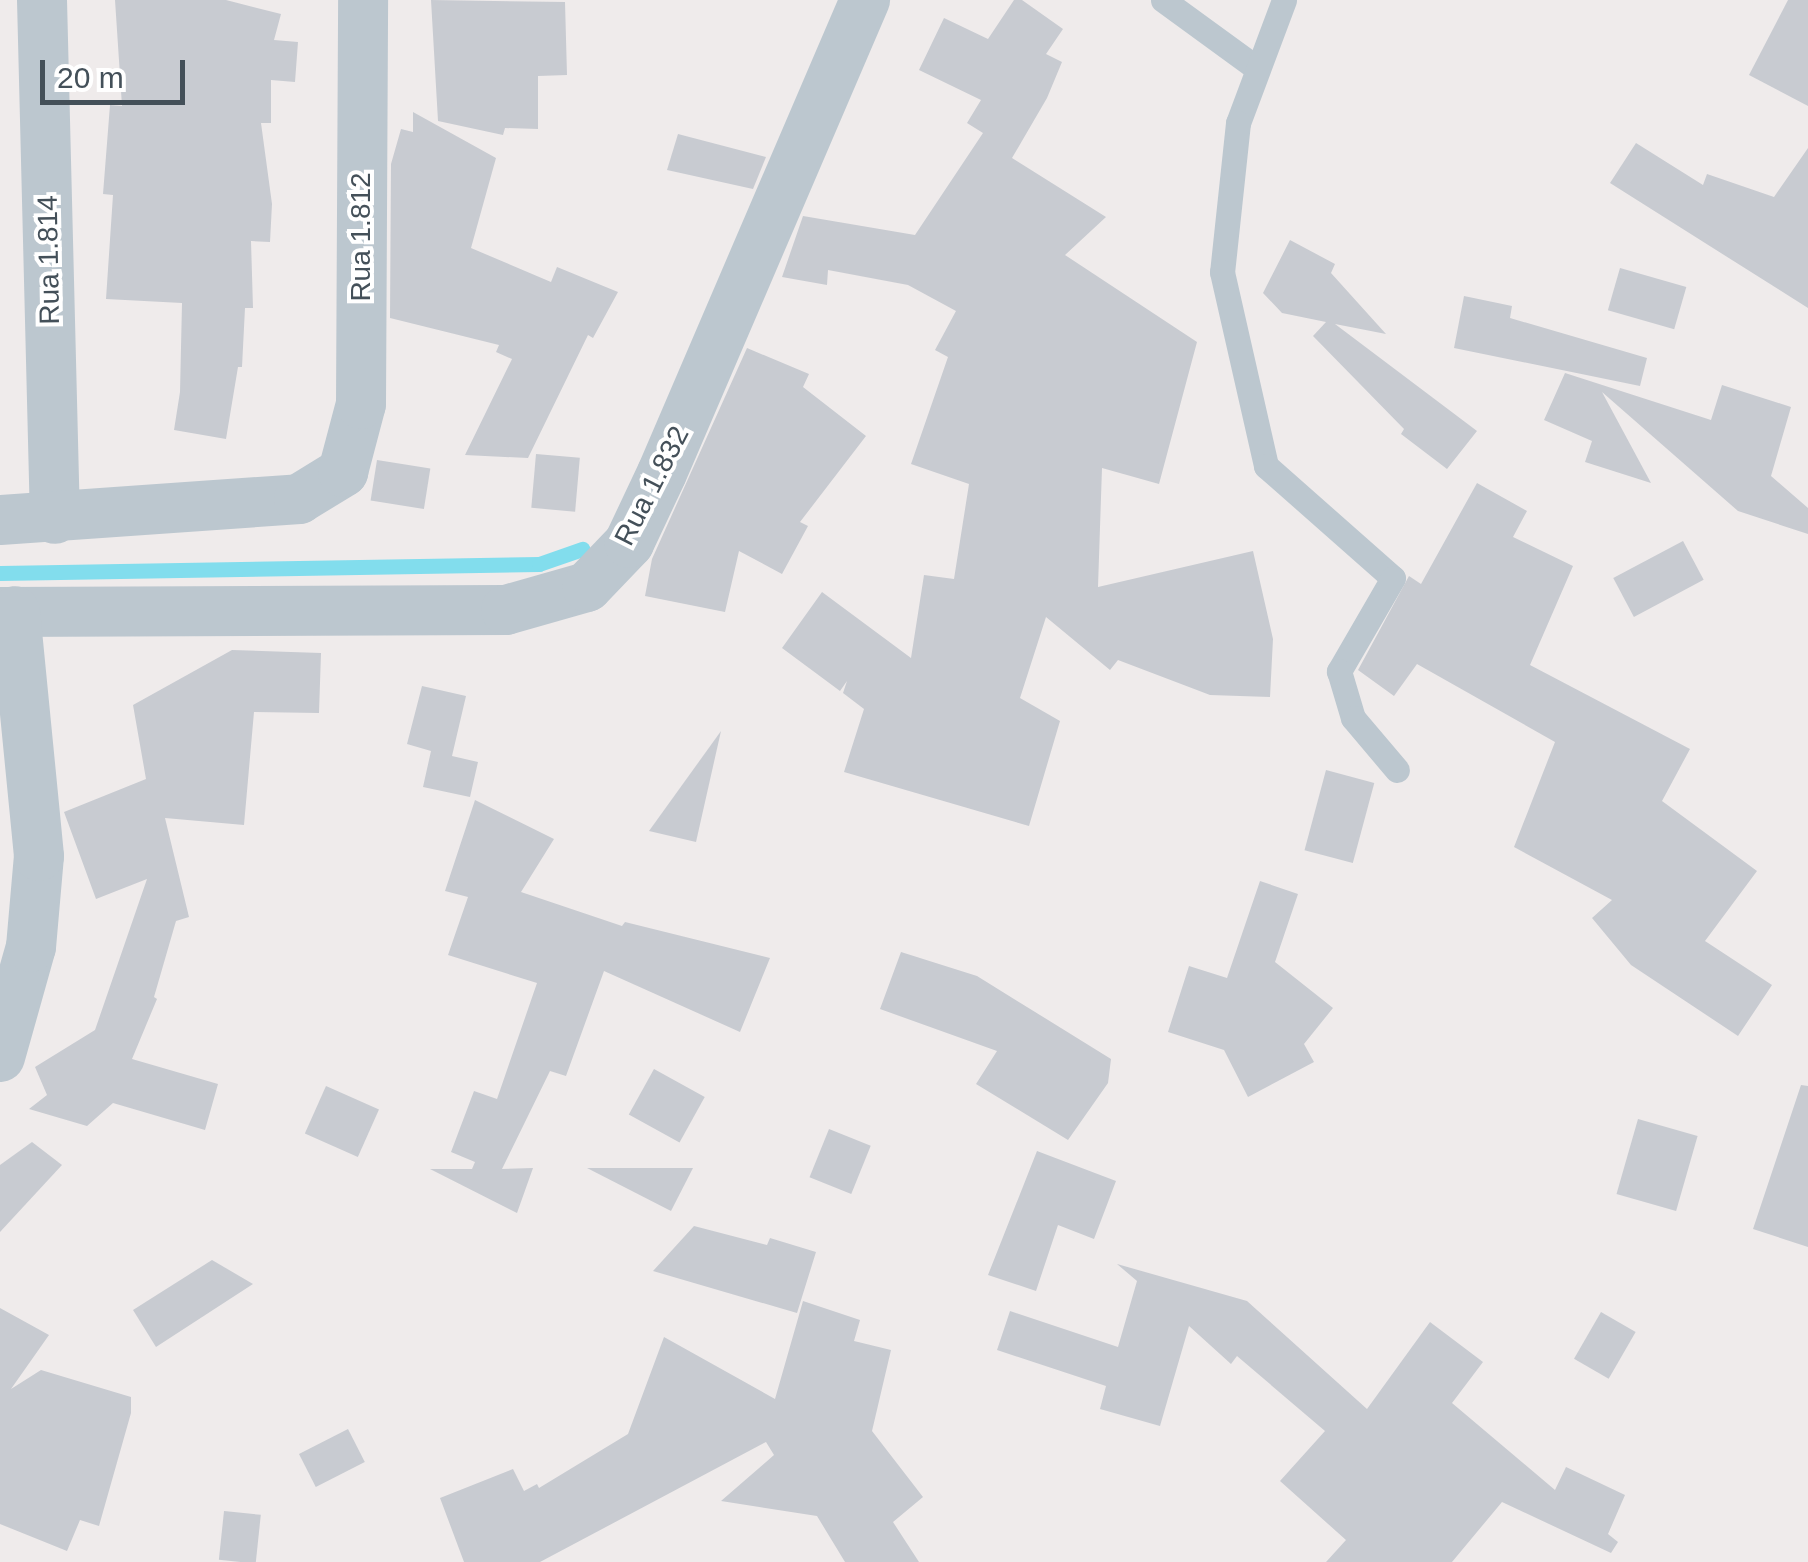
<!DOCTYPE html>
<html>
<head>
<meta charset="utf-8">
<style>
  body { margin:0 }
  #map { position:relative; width:1808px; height:1562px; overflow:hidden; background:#efebeb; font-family:Helvetica,sans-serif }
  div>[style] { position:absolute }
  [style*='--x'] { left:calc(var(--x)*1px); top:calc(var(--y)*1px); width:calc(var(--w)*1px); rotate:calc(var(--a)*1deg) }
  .stream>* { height:15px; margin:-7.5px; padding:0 7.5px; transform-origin:7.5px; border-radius:7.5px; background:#82dded }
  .building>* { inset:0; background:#c8cbd1; transform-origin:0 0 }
  .service>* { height:25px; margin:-12.5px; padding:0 12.5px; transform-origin:12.5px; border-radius:12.5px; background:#bcc7cf }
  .minor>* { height:50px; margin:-25px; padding:0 25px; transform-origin:25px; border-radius:25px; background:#bcc7cf }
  span { translate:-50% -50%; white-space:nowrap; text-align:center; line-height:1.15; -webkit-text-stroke:8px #fff; paint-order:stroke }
  .street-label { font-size:28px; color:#445059 }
  .scale { position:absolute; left:40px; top:60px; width:145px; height:45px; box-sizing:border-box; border:5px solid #445059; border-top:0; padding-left:12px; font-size:30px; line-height:35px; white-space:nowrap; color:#445059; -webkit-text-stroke:8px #fff; paint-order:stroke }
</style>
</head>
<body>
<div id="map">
  <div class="stream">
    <i style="--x:0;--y:573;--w:539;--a:-0.96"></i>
    <i style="--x:539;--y:564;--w:46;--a:-19.2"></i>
  </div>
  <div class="building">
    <i style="clip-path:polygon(115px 0,226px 0,281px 14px,274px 40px,298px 42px,295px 82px,271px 80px,271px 123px,261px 123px,272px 204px,270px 242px,251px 241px,253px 308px,245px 308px,242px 367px,238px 367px,226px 439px,174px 430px,180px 392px,182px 303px,106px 299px,113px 195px,103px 194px,110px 105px,122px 106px)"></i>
    <i style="clip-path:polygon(431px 0,565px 2px,567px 75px,538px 76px,538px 129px,505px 128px,503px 135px,438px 121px)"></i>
    <i style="clip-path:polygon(1014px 0,1022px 0,1063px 29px,1046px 54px,1062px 62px,1047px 98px,1012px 158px,1106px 217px,1065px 255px,1197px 342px,1159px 484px,1102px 468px,1098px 587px,1253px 551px,1273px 639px,1270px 697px,1210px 695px,1118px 660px,1110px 670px,1046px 617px,1020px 698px,1060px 721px,1029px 826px,844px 772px,864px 709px,843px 693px,847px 681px,840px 691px,782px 648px,822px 592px,911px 658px,924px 575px,954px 579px,969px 484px,911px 464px,948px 357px,935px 350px,956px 311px,908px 285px,828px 270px,827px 285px,782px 277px,803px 216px,915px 235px,983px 133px,967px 123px,981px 100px,919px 70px,944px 18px,988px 39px)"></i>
    <i style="clip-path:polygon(1788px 0,1808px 0,1808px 106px,1749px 75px)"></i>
    <i style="clip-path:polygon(413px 112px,496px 158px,471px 248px,551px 282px,557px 267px,618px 292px,593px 338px,588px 335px,528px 458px,465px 455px,512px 359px,496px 352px,499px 345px,390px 318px,391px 164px,401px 129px,413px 132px)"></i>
    <i style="clip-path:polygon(678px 134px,766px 157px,753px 189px,667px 170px)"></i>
    <i style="clip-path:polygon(1636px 143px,1703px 185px,1707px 174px,1774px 197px,1808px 148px,1808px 308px,1610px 183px)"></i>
    <i style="clip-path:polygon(1290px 240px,1335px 264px,1331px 273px,1386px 334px,1335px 324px,1477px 431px,1447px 469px,1401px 434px,1404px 429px,1313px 336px,1326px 322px,1282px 313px,1263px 293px)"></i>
    <i style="left:1620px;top:268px;width:69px;height:44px;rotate:16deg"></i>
    <i style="clip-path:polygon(1464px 296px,1512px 306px,1510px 318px,1647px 358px,1640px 386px,1454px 348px)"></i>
    <i style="clip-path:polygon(747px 348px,809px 374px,803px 387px,866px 436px,800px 522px,808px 526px,782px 574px,739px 551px,725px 612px,645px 596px,652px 559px)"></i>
    <i style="clip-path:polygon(1565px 373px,1711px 420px,1722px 385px,1791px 407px,1771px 476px,1808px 508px,1808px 534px,1738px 511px,1602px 392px,1651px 483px,1585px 462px,1592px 441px,1544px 420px)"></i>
    <i style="left:536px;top:454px;width:44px;height:54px;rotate:5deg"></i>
    <i style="left:377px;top:460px;width:54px;height:41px;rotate:9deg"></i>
    <i style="clip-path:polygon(1477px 483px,1527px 511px,1513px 537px,1573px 566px,1530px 665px,1690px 749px,1662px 801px,1757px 871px,1705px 941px,1772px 985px,1738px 1036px,1631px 965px,1592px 918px,1612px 900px,1514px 847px,1555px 742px,1417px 664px,1394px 696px,1358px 670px,1409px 576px,1421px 584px)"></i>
    <i style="left:1683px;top:541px;width:44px;height:79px;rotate:62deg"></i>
    <i style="clip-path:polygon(232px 650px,321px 653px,319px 713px,254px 712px,244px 825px,165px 818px,189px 917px,176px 921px,154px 997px,157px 999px,132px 1059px,218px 1084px,205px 1130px,113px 1103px,87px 1126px,29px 1109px,47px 1095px,35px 1067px,95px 1030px,147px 879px,96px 899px,64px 812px,146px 779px,133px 705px)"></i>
    <i style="clip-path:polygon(422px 686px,466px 696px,452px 756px,478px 762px,470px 797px,423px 787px,431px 751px,407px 744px)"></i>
    <i style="clip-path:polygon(721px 731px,696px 842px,649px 831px)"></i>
    <i style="left:1326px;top:770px;width:50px;height:83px;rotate:15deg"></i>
    <i style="clip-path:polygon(475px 800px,554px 839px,521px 892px,622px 926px,625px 922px,770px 958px,740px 1032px,604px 971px,566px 1076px,550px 1071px,502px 1169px,533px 1168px,517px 1213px,430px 1169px,472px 1169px,475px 1162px,451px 1152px,474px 1091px,497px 1099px,537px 983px,448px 955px,468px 897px,445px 891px)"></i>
    <i style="clip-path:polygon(1260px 881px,1298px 894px,1275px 962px,1333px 1008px,1304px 1044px,1314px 1062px,1248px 1097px,1224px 1050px,1168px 1032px,1189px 966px,1227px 978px)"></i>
    <i style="clip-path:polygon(901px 952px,977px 976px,1111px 1059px,1108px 1083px,1068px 1140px,976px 1084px,997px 1051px,880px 1009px)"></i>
    <i style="left:654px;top:1069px;width:58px;height:52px;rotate:29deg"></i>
    <i style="clip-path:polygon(1801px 1085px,1808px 1086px,1808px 1247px,1753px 1229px)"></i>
    <i style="left:326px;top:1086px;width:58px;height:52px;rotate:24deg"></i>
    <i style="left:1638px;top:1119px;width:62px;height:78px;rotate:16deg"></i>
    <i style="left:829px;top:1129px;width:45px;height:52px;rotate:22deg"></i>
    <i style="clip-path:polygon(32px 1142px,62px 1165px,0 1232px,0 1165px)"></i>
    <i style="clip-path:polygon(1037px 1151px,1116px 1181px,1094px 1239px,1058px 1225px,1036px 1291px,988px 1275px)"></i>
    <i style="clip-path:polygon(587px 1168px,693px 1168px,671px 1211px)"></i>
    <i style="clip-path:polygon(694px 1226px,767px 1245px,770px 1238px,816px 1252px,797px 1313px,653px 1271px)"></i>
    <i style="clip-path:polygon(212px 1260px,253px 1284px,156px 1347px,133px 1310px)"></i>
    <i style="clip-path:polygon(1117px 1264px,1247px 1301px,1367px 1409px,1430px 1322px,1483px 1362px,1452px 1403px,1555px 1490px,1566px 1467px,1625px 1495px,1608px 1534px,1618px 1542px,1611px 1553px,1502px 1502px,1452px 1562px,1326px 1562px,1346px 1540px,1280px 1481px,1325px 1431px,1237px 1356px,1231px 1364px,1189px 1326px,1160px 1426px,1100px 1409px,1106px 1386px,997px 1350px,1010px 1311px,1118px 1347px,1137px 1281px)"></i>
    <i style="clip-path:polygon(803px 1301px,860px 1320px,854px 1341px,891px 1350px,872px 1431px,923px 1497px,893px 1522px,919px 1562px,845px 1562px,817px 1516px,721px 1501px,774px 1455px,766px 1442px,540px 1562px,464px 1562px,440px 1498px,513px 1469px,524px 1491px,537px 1484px,539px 1488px,628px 1434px,664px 1337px,775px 1399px)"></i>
    <i style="clip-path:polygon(0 1308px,49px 1335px,11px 1389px,41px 1370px,131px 1397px,131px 1413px,99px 1526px,80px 1520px,67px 1551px,0 1524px)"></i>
    <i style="left:1601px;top:1312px;width:40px;height:54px;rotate:30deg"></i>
    <i style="left:348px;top:1429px;width:37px;height:55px;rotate:63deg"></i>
    <i style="left:224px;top:1511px;width:37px;height:49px;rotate:6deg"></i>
  </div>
  <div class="service">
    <i style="--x:1163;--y:0;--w:117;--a:36"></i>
    <i style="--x:1284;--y:0;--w:131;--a:110.5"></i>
    <i style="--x:1238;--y:123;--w:150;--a:96.1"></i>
    <i style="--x:1222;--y:272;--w:199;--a:77.2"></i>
    <i style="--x:1266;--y:466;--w:169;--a:41.4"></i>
    <i style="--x:1393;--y:578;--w:108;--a:120.1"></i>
    <i style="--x:1339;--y:671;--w:49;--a:73.4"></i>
    <i style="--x:1353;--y:718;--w:68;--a:49.8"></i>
  </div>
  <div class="minor">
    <i style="--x:42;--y:0;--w:519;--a:88.57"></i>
    <i style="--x:0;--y:520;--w:300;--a:-4"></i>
    <i style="--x:299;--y:499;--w:52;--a:-31.5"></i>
    <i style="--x:343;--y:472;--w:70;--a:-75.2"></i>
    <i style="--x:361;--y:404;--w:404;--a:-89.7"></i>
    <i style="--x:0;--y:612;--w:506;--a:-0.23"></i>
    <i style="--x:506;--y:610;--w:84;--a:-15.9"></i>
    <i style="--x:587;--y:587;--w:61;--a:-46.3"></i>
    <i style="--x:629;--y:543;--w:77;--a:-64.8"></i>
    <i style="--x:662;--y:473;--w:515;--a:-66.77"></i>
    <i style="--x:0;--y:1057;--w:114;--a:-74.3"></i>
    <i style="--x:31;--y:947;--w:91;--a:-85"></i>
    <i style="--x:39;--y:856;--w:246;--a:-95.6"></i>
  </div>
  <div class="street-label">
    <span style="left:361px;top:237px;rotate:-90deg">Rua 1.812</span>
    <span style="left:49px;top:260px;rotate:-91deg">Rua 1.814</span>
    <span style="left:652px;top:486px;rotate:-63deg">Rua 1.832</span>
  </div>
  <div class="scale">20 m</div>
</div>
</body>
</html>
